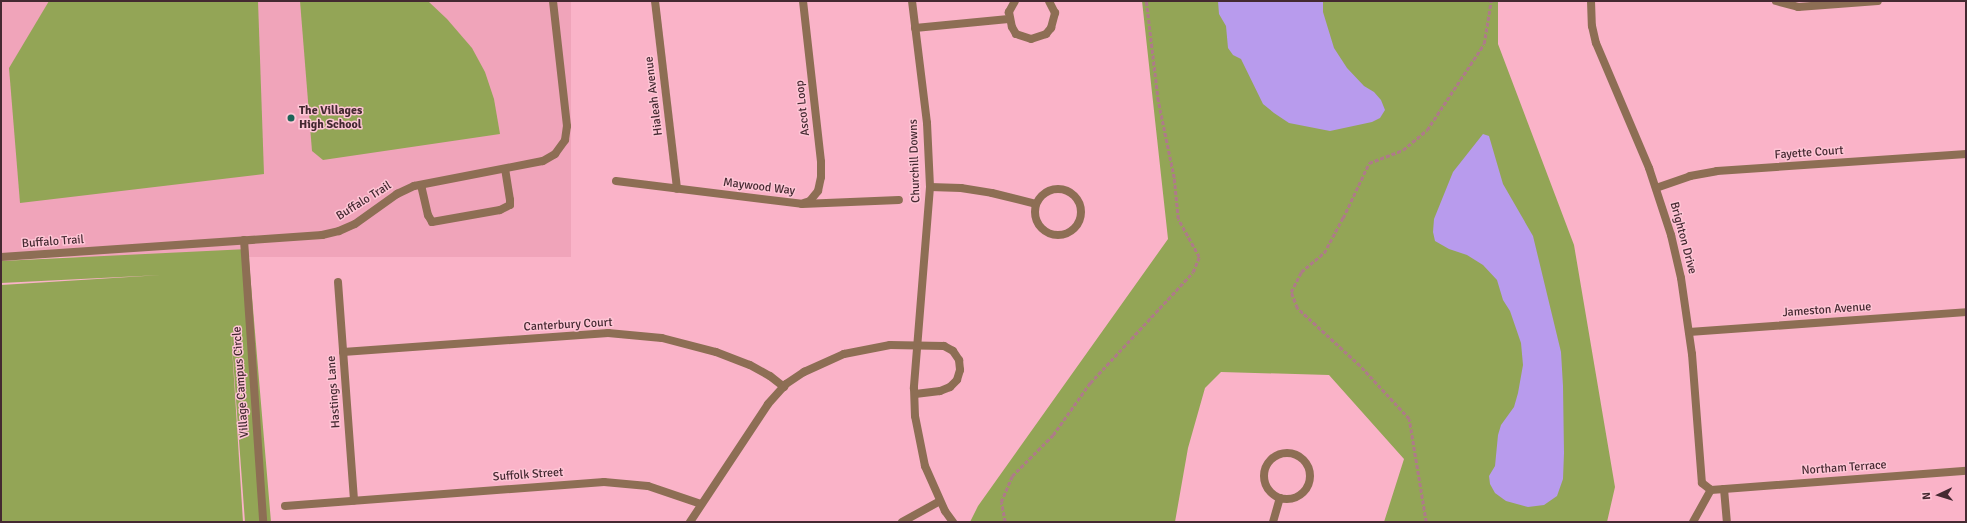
<!DOCTYPE html>
<html>
<head>
<meta charset="utf-8">
<style>
  body { margin:0 }
  #map { position:relative; width:1967px; height:523px; overflow:hidden; background:#fab3c8; font-family:Signika,sans-serif }
  div>[style] { position:absolute }
  [style*='--x'] { left:calc(var(--x)*1px); top:calc(var(--y)*1px); width:calc(var(--w)*1px); rotate:calc(var(--a)*1deg) }
  .built>* { inset:0; background:#f0a4ba; transform-origin:0 0 }
  .green>* { inset:0; background:#93a556 }
  .water>* { inset:0; background:#b89bed }
  .path>* { height:2.5px; margin-top:-1.25px; transform-origin:0; background:repeating-linear-gradient(90deg,#ae7a89 0 4px,transparent 0 6px) }
  .service>* { height:8px; margin:-4px; padding:0 4px; transform-origin:4px; border-radius:4px; background:#8d6e54 }
  .minor>* { height:8px; margin:-4px; padding:0 4px; transform-origin:4px; border-radius:4px; background:#8d6e54 }
  .minor>.ring { margin:-4px; padding:0; box-sizing:content-box; background:none; border:8px solid #8d6e54; border-radius:50% }
  .tertiary>* { height:8px; margin:-4px; padding:0 4px; transform-origin:4px; border-radius:4px; background:#8d6e54 }
  .dots>* { width:11px; height:11px; translate:-50% -50%; box-sizing:border-box; border:2px solid #fec5d5; border-radius:50% }
  span { translate:-50% -50%; white-space:nowrap; text-align:center; line-height:1.15; -webkit-text-stroke:3px #fec5d5; paint-order:stroke }
  .street-label { font-size:12px; color:#442931 }
  .poi-label { font-size:12px; color:#442931; font-weight:700 }
  .left { translate:0 -50%; text-align:left }
  .frame { position:absolute; inset:0; border:2px solid #442931; pointer-events:none }
  .north { position:absolute; left:1919px; top:475px; width:40px; height:40px; -webkit-text-stroke:3px #fec5d5; paint-order:stroke; rotate:266deg; font-size:11px; font-weight:700; line-height:16px; text-align:center; color:#442931 }
  .north::after { content:''; display:block; margin:auto; width:14px; height:18px; background:#442931; clip-path:polygon(50% 0,100% 100%,50% 72%,0 100%) }
</style>
</head>
<body>
<div id="map">
  <div class="built">
    <i style="left:1px;top:1px;width:570px;height:256px"></i>
  </div>
  <div class="green">
    <i style="clip-path:polygon(49px 1px,258px 1px,264px 174px,20px 203px,9px 68px)"></i>
    <i style="clip-path:polygon(300px 1px,429px 2px,447px 19px,472px 48px,485px 72px,494px 99px,500px 134px,323px 160px,312px 151px)"></i>
    <i style="clip-path:polygon(1142px 1px,1498px 1px,1498px 44px,1574px 245px,1615px 487px,1607px 522px,1384px 522px,1404px 459px,1329px 375px,1221px 372px,1205px 388px,1188px 448px,1175px 522px,970px 522px,978px 506px,1168px 239px)"></i>
    <i style="clip-path:polygon(248px 249px,271px 522px,245px 522px,231px 331px,243px 522px,1px 522px,1px 285px,161px 275px,1px 283px,1px 261px)"></i>
  </div>
  <div class="water">
    <i style="clip-path:polygon(1218px 1px,1323px 1px,1323px 12px,1334px 48px,1347px 68px,1364px 86px,1374px 92px,1381px 100px,1385px 110px,1380px 118px,1372px 122px,1330px 131px,1289px 123px,1274px 113px,1263px 104px,1241px 59px,1233px 55px,1228px 48px,1226px 26px,1219px 14px)"></i>
    <i style="clip-path:polygon(1483px 134px,1489px 136px,1503px 184px,1533px 236px,1561px 352px,1563px 386px,1564px 453px,1563px 479px,1557px 496px,1544px 505px,1528px 507px,1506px 501px,1495px 493px,1490px 484px,1489px 476px,1495px 466px,1498px 435px,1501px 425px,1514px 407px,1518px 393px,1523px 365px,1521px 343px,1510px 311px,1503px 300px,1497px 280px,1483px 265px,1467px 255px,1449px 249px,1435px 241px,1433px 232px,1434px 219px,1453px 172px)"></i>
  </div>
  <div class="path">
    <i style="--x:1005;--y:522;--w:20;--a:-101"></i>
    <i style="--x:1001;--y:502;--w:28;--a:-67"></i>
    <i style="--x:1012;--y:476;--w:58;--a:-45"></i>
    <i style="--x:1053;--y:435;--w:64;--a:-54.6"></i>
    <i style="--x:1090;--y:383;--w:151;--a:-47.1"></i>
    <i style="--x:1193;--y:272;--w:16;--a:-68"></i>
    <i style="--x:1199;--y:257;--w:43;--a:-118.9"></i>
    <i style="--x:1178;--y:219;--w:41;--a:-95.6"></i>
    <i style="--x:1174;--y:178;--w:79;--a:-101.7"></i>
    <i style="--x:1158;--y:101;--w:101;--a:-96.8"></i>
    <i style="--x:1426;--y:522;--w:104;--a:-99.4"></i>
    <i style="--x:1409;--y:419;--w:72;--a:-132.8"></i>
    <i style="--x:1360;--y:366;--w:86;--a:-137.4"></i>
    <i style="--x:1297;--y:308;--w:17;--a:-111"></i>
    <i style="--x:1291;--y:292;--w:22;--a:-63"></i>
    <i style="--x:1301;--y:272;--w:30;--a:-40"></i>
    <i style="--x:1324;--y:253;--w:40;--a:-62"></i>
    <i style="--x:1343;--y:218;--w:61;--a:-64.7"></i>
    <i style="--x:1369;--y:163;--w:36;--a:-21"></i>
    <i style="--x:1403;--y:150;--w:31;--a:-40"></i>
    <i style="--x:1427;--y:130;--w:103;--a:-56.5"></i>
    <i style="--x:1484;--y:44;--w:44;--a:-80.8"></i>
  </div>
  <div class="service">
    <i style="--x:421;--y:185;--w:31;--a:77"></i>
    <i style="--x:428;--y:215;--w:8;--a:60"></i>
    <i style="--x:432;--y:222;--w:69;--a:-10"></i>
    <i style="--x:500;--y:210;--w:11;--a:-27"></i>
    <i style="--x:510;--y:205;--w:5;--a:-90"></i>
    <i style="--x:510;--y:200;--w:31;--a:-99"></i>
  </div>
  <div class="minor">
    <i style="--x:655;--y:1;--w:189;--a:83.3"></i>
    <i style="--x:803;--y:1;--w:162;--a:83.6"></i>
    <i style="--x:821;--y:162;--w:15;--a:90"></i>
    <i style="--x:821;--y:177;--w:14;--a:102"></i>
    <i style="--x:818;--y:191;--w:13;--a:129"></i>
    <i style="--x:810;--y:201;--w:6;--a:162"></i>
    <i style="--x:1015;--y:1;--w:13;--a:119"></i>
    <i style="--x:1009;--y:12;--w:15;--a:79"></i>
    <i style="--x:1012;--y:27;--w:8;--a:60"></i>
    <i style="--x:1016;--y:34;--w:16;--a:18"></i>
    <i style="--x:1031;--y:39;--w:16;--a:-18"></i>
    <i style="--x:1046;--y:34;--w:8;--a:-50"></i>
    <i style="--x:1051;--y:28;--w:16;--a:-75"></i>
    <i style="--x:1055;--y:13;--w:13;--a:-117"></i>
    <i style="--x:1591;--y:1;--w:25;--a:88"></i>
    <i style="--x:1592;--y:26;--w:17;--a:77"></i>
    <i style="--x:1596;--y:43;--w:136;--a:67"></i>
    <i style="--x:1649;--y:168;--w:71;--a:71.8"></i>
    <i style="--x:1671;--y:235;--w:44;--a:76.9"></i>
    <i style="--x:1681;--y:278;--w:77;--a:81.8"></i>
    <i style="--x:1692;--y:354;--w:129;--a:85.6"></i>
    <i style="--x:1702;--y:483;--w:11;--a:38"></i>
    <i style="--x:1711;--y:490;--w:256;--a:-4.3"></i>
    <i style="--x:1776;--y:1;--w:23;--a:15"></i>
    <i style="--x:1798;--y:7;--w:80;--a:-4.3"></i>
    <i style="--x:915;--y:28;--w:94;--a:-5.5"></i>
    <i style="--x:616;--y:181;--w:187;--a:7"></i>
    <i style="--x:802;--y:204;--w:97;--a:-2.4"></i>
    <i style="--x:930;--y:187;--w:31;--a:2"></i>
    <i style="--x:961;--y:188;--w:31;--a:9"></i>
    <i style="--x:992;--y:193;--w:45;--a:14"></i>
    <i style="--x:1656;--y:188;--w:36;--a:-19"></i>
    <i style="--x:1690;--y:176;--w:27;--a:-10"></i>
    <i style="--x:1717;--y:171;--w:250;--a:-3.9"></i>
    <i class="ring" style="left:1035px;top:189px;width:38px;height:38px"></i>
    <i style="--x:1;--y:257;--w:322;--a:-3.9"></i>
    <i style="--x:322;--y:235;--w:17;--a:-13"></i>
    <i style="--x:339;--y:231;--w:17;--a:-24"></i>
    <i style="--x:355;--y:224;--w:52;--a:-35.5"></i>
    <i style="--x:397;--y:194;--w:19;--a:-25"></i>
    <i style="--x:414;--y:186;--w:131;--a:-11"></i>
    <i style="--x:543;--y:161;--w:14;--a:-30"></i>
    <i style="--x:555;--y:154;--w:17;--a:-54"></i>
    <i style="--x:565;--y:140;--w:14;--a:-82"></i>
    <i style="--x:567;--y:126;--w:126;--a:-96.4"></i>
    <i style="--x:338;--y:282;--w:219;--a:85.8"></i>
    <i style="--x:1689;--y:332;--w:278;--a:-4.1"></i>
    <i style="--x:343;--y:352;--w:266;--a:-4.1"></i>
    <i style="--x:608;--y:333;--w:54;--a:5.3"></i>
    <i style="--x:662;--y:338;--w:56;--a:14.5"></i>
    <i style="--x:716;--y:352;--w:36;--a:21"></i>
    <i style="--x:750;--y:365;--w:23;--a:29"></i>
    <i style="--x:770;--y:376;--w:18;--a:38"></i>
    <i class="ring" style="left:1264px;top:453px;width:38px;height:38px"></i>
    <i style="--x:1724;--y:489;--w:33;--a:85"></i>
    <i style="--x:285;--y:506;--w:320;--a:-4.3"></i>
    <i style="--x:604;--y:482;--w:44;--a:5.2"></i>
    <i style="--x:648;--y:486;--w:56;--a:18.8"></i>
    <i style="--x:690;--y:522;--w:141;--a:-56.5"></i>
    <i style="--x:768;--y:404;--w:27;--a:-48"></i>
    <i style="--x:786;--y:384;--w:22;--a:-34"></i>
    <i style="--x:804;--y:372;--w:44;--a:-24.2"></i>
    <i style="--x:844;--y:354;--w:47;--a:-11.1"></i>
    <i style="--x:890;--y:345;--w:54;--a:1.1"></i>
    <i style="--x:944;--y:346;--w:10;--a:29"></i>
    <i style="--x:953;--y:351;--w:11;--a:56"></i>
    <i style="--x:959;--y:360;--w:10;--a:84"></i>
    <i style="--x:960;--y:370;--w:10;--a:107"></i>
    <i style="--x:957;--y:380;--w:10;--a:135"></i>
    <i style="--x:950;--y:387;--w:11;--a:158"></i>
    <i style="--x:940;--y:391;--w:25;--a:173"></i>
    <i style="--x:902;--y:522;--w:43;--a:-28.9"></i>
    <i style="--x:1273;--y:522;--w:25;--a:-74"></i>
    <i style="--x:1693;--y:522;--w:37;--a:-61"></i>
  </div>
  <div class="tertiary">
    <i style="--x:912;--y:1;--w:123;--a:83"></i>
    <i style="--x:927;--y:123;--w:64;--a:87.3"></i>
    <i style="--x:930;--y:187;--w:202;--a:94.6"></i>
    <i style="--x:914;--y:388;--w:28;--a:88"></i>
    <i style="--x:915;--y:416;--w:51;--a:78.7"></i>
    <i style="--x:925;--y:466;--w:49;--a:66"></i>
    <i style="--x:945;--y:511;--w:14;--a:54"></i>
    <i style="--x:244;--y:240;--w:283;--a:86.1"></i>
  </div>
  <div class="dots">
    <i style="left:291px;top:118px;background:#1c6458"></i>
  </div>
  <div class="street-label">
    <span style="left:654px;top:96px;rotate:-97deg">Hialeah Avenue</span>
    <span style="left:803px;top:108px;rotate:-96deg">Ascot Loop</span>
    <span style="left:1809px;top:153px;rotate:-4deg">Fayette Court</span>
    <span style="left:915px;top:161px;rotate:-92deg">Churchill Downs</span>
    <span style="left:759px;top:187px;rotate:7deg">Maywood Way</span>
    <span style="left:364px;top:201px;rotate:-32deg">Buffalo Trail</span>
    <span style="left:1683px;top:238px;rotate:75deg">Brighton Drive</span>
    <span style="left:53px;top:242px;rotate:-4deg">Buffalo Trail</span>
    <span style="left:1827px;top:310px;rotate:-4deg">Jameston Avenue</span>
    <span style="left:568px;top:325px;rotate:-3deg">Canterbury Court</span>
    <span style="left:241px;top:382px;rotate:-94deg">Village Campus Circle</span>
    <span style="left:334px;top:392px;rotate:-94deg">Hastings Lane</span>
    <span style="left:1844px;top:468px;rotate:-4deg">Northam Terrace</span>
    <span style="left:528px;top:475px;rotate:-4deg">Suffolk Street</span>
  </div>
  <div class="poi-label">
    <span class="left" style="left:299px;top:118px">The Villages<br>High School</span>
  </div>
  <div class="frame"></div>
  <div class="north">N</div>
</div>
</body>
</html>
